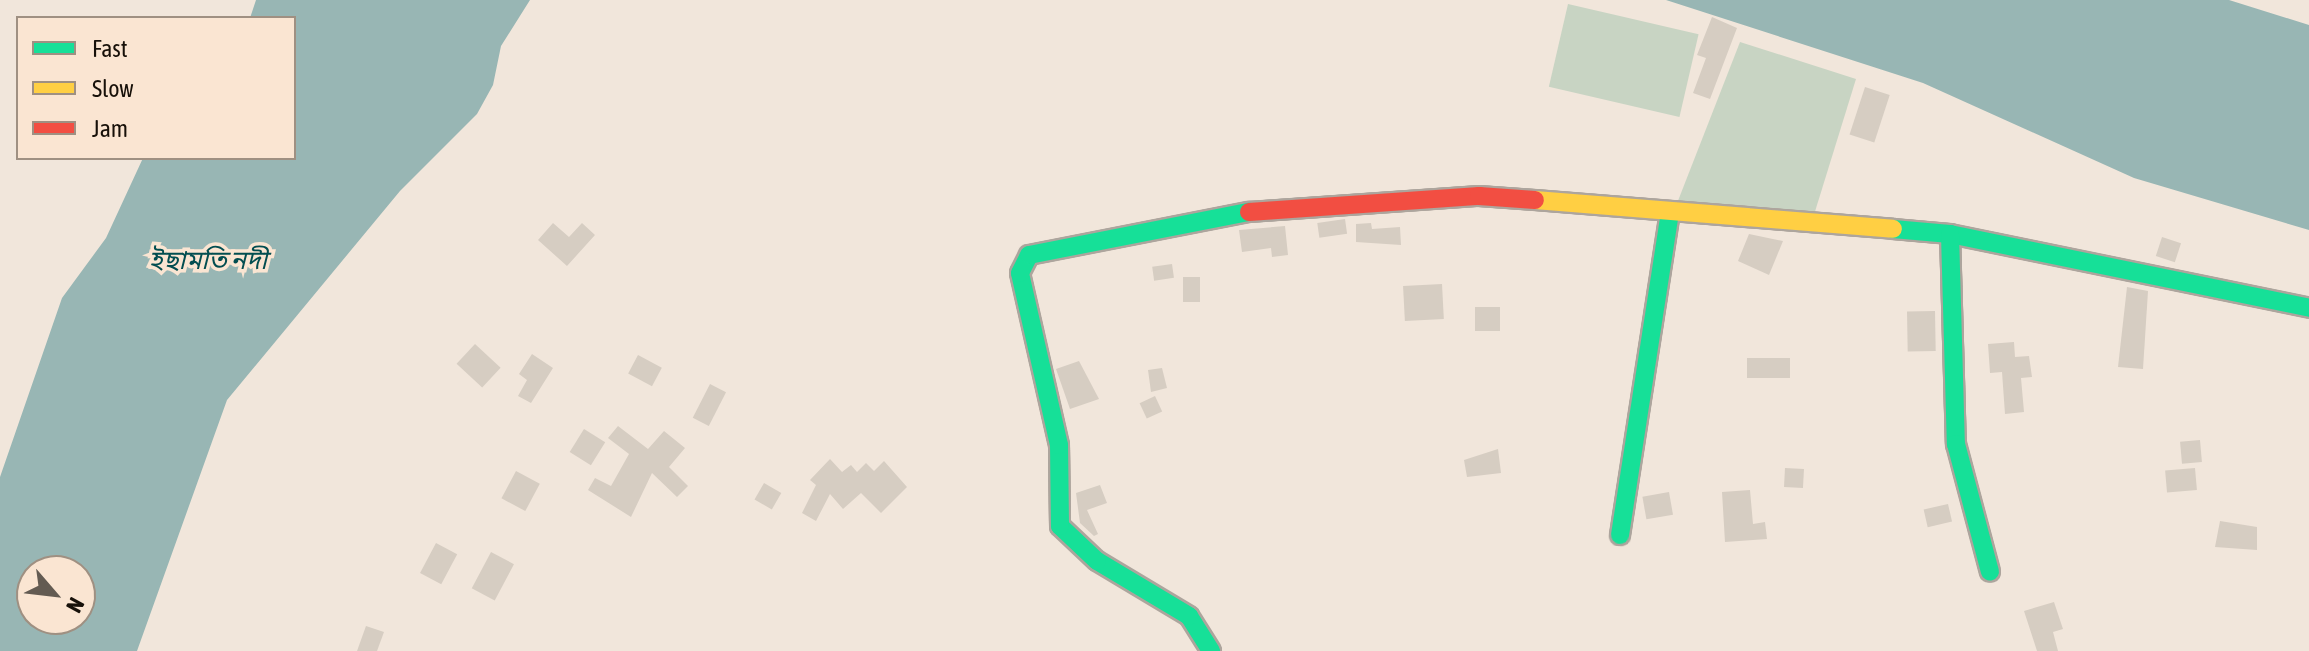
<!DOCTYPE html>
<html>
<head>
<meta charset="utf-8">
<style>
  body { margin:0 }
  #map { position:relative; width:2309px; height:651px; overflow:hidden; background:#f1e6db; font-family:"Asap Condensed","Noto Sans Bengali",sans-serif }
  div>[style] { position:absolute }
  [style*='--x'] { left:calc(var(--x)*1px); top:calc(var(--y)*1px); width:calc(var(--w)*1px); rotate:calc(var(--a)*1deg) }
  .green>* { inset:0; background:#c8d4c3; transform-origin:0 0 }
  .water>* { inset:0; background:#98b6b4 }
  .building>* { inset:0; background:#d6cdc2; transform-origin:0 0 }
  .roads { filter:drop-shadow(2px 0 #ada59d) drop-shadow(-2px 0 #ada59d) drop-shadow(0 2px #ada59d) drop-shadow(0 -2px #ada59d) }
  .fast>* { height:18px; margin:-9px; padding:0 9px; transform-origin:9px; border-radius:9px; background:#16e098 }
  .slow>* { height:18px; margin:-9px; padding:0 9px; transform-origin:9px; border-radius:9px; background:#ffcf43 }
  .jam>* { height:18px; margin:-9px; padding:0 9px; transform-origin:9px; border-radius:9px; background:#f24e42 }
  span { translate:-50% -50%; white-space:nowrap; text-align:center; line-height:1.15; -webkit-text-stroke:7px #fae5d2; paint-order:stroke }
  .water-label { font-size:26px; color:#024d50; font-style:italic }
  .legend { position:absolute; left:16px; top:16px; width:280px; height:144px; box-sizing:border-box; background:#fae5d2; border:2px solid #9f9082; margin:0; padding:10px 14px; list-style:none; font-size:24px; color:#171009 }
  .legend li { display:flex; align-items:center; gap:16px; height:40px }
  .legend b { width:40px; border:2px solid #9f9082 }
  .north { position:absolute; left:16px; top:555px; width:80px; height:80px; box-sizing:border-box; background:#fae5d2; border:2px solid #9f9082; border-radius:50%; rotate:118deg; font-size:22px; font-weight:700; line-height:32px; text-align:center; color:#171009 }
  .north::after { content:''; display:block; margin:auto; width:28px; height:36px; background:#635b52; clip-path:polygon(50% 0,100% 100%,50% 72%,0 100%) }
</style>
</head>
<body>
<div id="map">
  <div class="green">
    <i style="left:1568px;top:4px;width:134px;height:85px;rotate:13deg"></i>
    <i style="clip-path:polygon(1740px 42px,1856px 79px,1813px 218px,1674px 211px)"></i>
  </div>
  <div class="water">
    <i style="clip-path:polygon(evenodd,256px 0,530px 0,501px 46px,493px 85px,477px 114px,400px 191px,227px 400px,137px 651px,0 651px,0 477px,62px 298px,106px 238px,143px 158px,294px 158px,294px 18px,250px 18px,256px 0,32px 571px,80px 571px,80px 619px,32px 619px,32px 571px)"></i>
    <i style="clip-path:polygon(1666px 0,2229px 0,2309px 25px,2309px 230px,2134px 178px,1923px 83px)"></i>
  </div>
  <div class="building">
    <i style="clip-path:polygon(1712px 17px,1737px 28px,1710px 99px,1693px 93px,1706px 58px,1697px 55px)"></i>
    <i style="left:1865px;top:87px;width:26px;height:50px;rotate:18deg"></i>
    <i style="left:1345px;top:219px;width:15px;height:28px;rotate:82deg"></i>
    <i style="clip-path:polygon(553px 223px,569px 237px,582px 223px,595px 235px,567px 266px,538px 240px)"></i>
    <i style="clip-path:polygon(1371px 223px,1372px 229px,1400px 227px,1401px 245px,1356px 242px,1356px 224px)"></i>
    <i style="clip-path:polygon(1285px 226px,1288px 255px,1272px 257px,1271px 248px,1242px 252px,1239px 230px)"></i>
    <i style="clip-path:polygon(1749px 234px,1783px 241px,1769px 275px,1738px 261px)"></i>
    <i style="left:2162px;top:237px;width:20px;height:20px;rotate:18deg"></i>
    <i style="left:1172px;top:264px;width:14px;height:20px;rotate:82deg"></i>
    <i style="left:1183px;top:277px;width:17px;height:25px"></i>
    <i style="left:1442px;top:284px;width:35px;height:39px;rotate:87deg"></i>
    <i style="clip-path:polygon(2127px 287px,2148px 291px,2143px 369px,2118px 367px)"></i>
    <i style="left:1475px;top:307px;width:25px;height:24px"></i>
    <i style="left:1935px;top:311px;width:40px;height:28px;rotate:89deg"></i>
    <i style="clip-path:polygon(2014px 342px,2015px 357px,2029px 356px,2032px 377px,2021px 378px,2024px 412px,2005px 414px,2002px 372px,1990px 373px,1988px 344px)"></i>
    <i style="left:475px;top:344px;width:35px;height:27px;rotate:43deg"></i>
    <i style="clip-path:polygon(532px 354px,553px 368px,531px 403px,518px 396px,527px 380px,519px 374px)"></i>
    <i style="left:638px;top:355px;width:27px;height:21px;rotate:28deg"></i>
    <i style="left:1747px;top:358px;width:43px;height:20px"></i>
    <i style="clip-path:polygon(1079px 361px,1099px 399px,1070px 409px,1056px 369px)"></i>
    <i style="clip-path:polygon(1162px 368px,1167px 388px,1151px 392px,1148px 370px)"></i>
    <i style="left:710px;top:384px;width:18px;height:38px;rotate:27deg"></i>
    <i style="left:1155px;top:396px;width:17px;height:17px;rotate:65deg"></i>
    <i style="clip-path:polygon(618px 426px,648px 449px,664px 431px,685px 448px,669px 467px,688px 486px,677px 497px,652px 473px,631px 517px,588px 490px,595px 478px,611px 486px,629px 454px,608px 438px)"></i>
    <i style="left:584px;top:429px;width:25px;height:27px;rotate:32deg"></i>
    <i style="left:2200px;top:440px;width:22px;height:20px;rotate:85deg"></i>
    <i style="clip-path:polygon(1498px 449px,1501px 473px,1467px 477px,1464px 460px)"></i>
    <i style="clip-path:polygon(830px 459px,842px 472px,851px 465px,857px 472px,866px 463px,874px 471px,884px 461px,907px 487px,881px 513px,861px 493px,843px 509px,830px 494px,816px 521px,802px 513px,816px 485px,810px 480px)"></i>
    <i style="left:1785px;top:468px;width:19px;height:19px;rotate:3deg"></i>
    <i style="left:2195px;top:468px;width:22px;height:30px;rotate:85deg"></i>
    <i style="left:516px;top:471px;width:27px;height:31px;rotate:28deg"></i>
    <i style="left:764px;top:483px;width:20px;height:19px;rotate:30deg"></i>
    <i style="clip-path:polygon(1100px 485px,1107px 503px,1087px 510px,1098px 534px,1094px 536px,1080px 523px,1076px 493px)"></i>
    <i style="clip-path:polygon(1750px 490px,1753px 524px,1765px 522px,1767px 539px,1725px 542px,1722px 492px)"></i>
    <i style="left:1669px;top:492px;width:23px;height:27px;rotate:80deg"></i>
    <i style="left:1948px;top:504px;width:18px;height:25px;rotate:77deg"></i>
    <i style="clip-path:polygon(2220px 521px,2257px 527px,2257px 550px,2215px 547px)"></i>
    <i style="left:436px;top:543px;width:24px;height:34px;rotate:28deg"></i>
    <i style="left:491px;top:552px;width:26px;height:41px;rotate:28deg"></i>
    <i style="clip-path:polygon(2054px 602px,2063px 629px,2053px 632px,2058px 651px,2037px 651px,2024px 611px)"></i>
    <i style="clip-path:polygon(366px 626px,384px 632px,377px 651px,357px 651px)"></i>
  </div>
  <div class="roads">
    <div class="fast">
      <i style="--x:1893;--y:229;--w:57;--a:5"></i>
      <i style="--x:1950;--y:234;--w:367;--a:11.6"></i>
      <i style="--x:1950;--y:234;--w:210;--a:88.4"></i>
      <i style="--x:1956;--y:444;--w:132;--a:75.1"></i>
      <i style="--x:1620;--y:535;--w:327;--a:-81.2"></i>
      <i style="--x:1211;--y:651;--w:41;--a:-122.2"></i>
      <i style="--x:1189;--y:616;--w:107;--a:-149.1"></i>
      <i style="--x:1097;--y:561;--w:51;--a:-136.6"></i>
      <i style="--x:1060;--y:526;--w:81;--a:-90.7"></i>
      <i style="--x:1059;--y:445;--w:176;--a:-102.8"></i>
      <i style="--x:1020;--y:273;--w:20;--a:-63"></i>
      <i style="--x:1029;--y:255;--w:224;--a:-11.1"></i>
    </div>
    <div class="slow">
      <i style="--x:1535;--y:200;--w:359;--a:4.6"></i>
    </div>
    <div class="jam">
      <i style="--x:1249;--y:212;--w:231;--a:-4"></i>
      <i style="--x:1479;--y:196;--w:56;--a:4.1"></i>
    </div>
  </div>
  <div class="water-label">
    <span style="left:208px;top:261px">ইছামতি নদী</span>
  </div>
  <ul class="legend">
  <li><b style="height:10px;background:#16e098"></b>Fast</li>
  <li><b style="height:10px;background:#ffcf43"></b>Slow</li>
  <li><b style="height:10px;background:#f24e42"></b>Jam</li>
  </ul>
  <div class="north">N</div>
</div>
</body>
</html>
